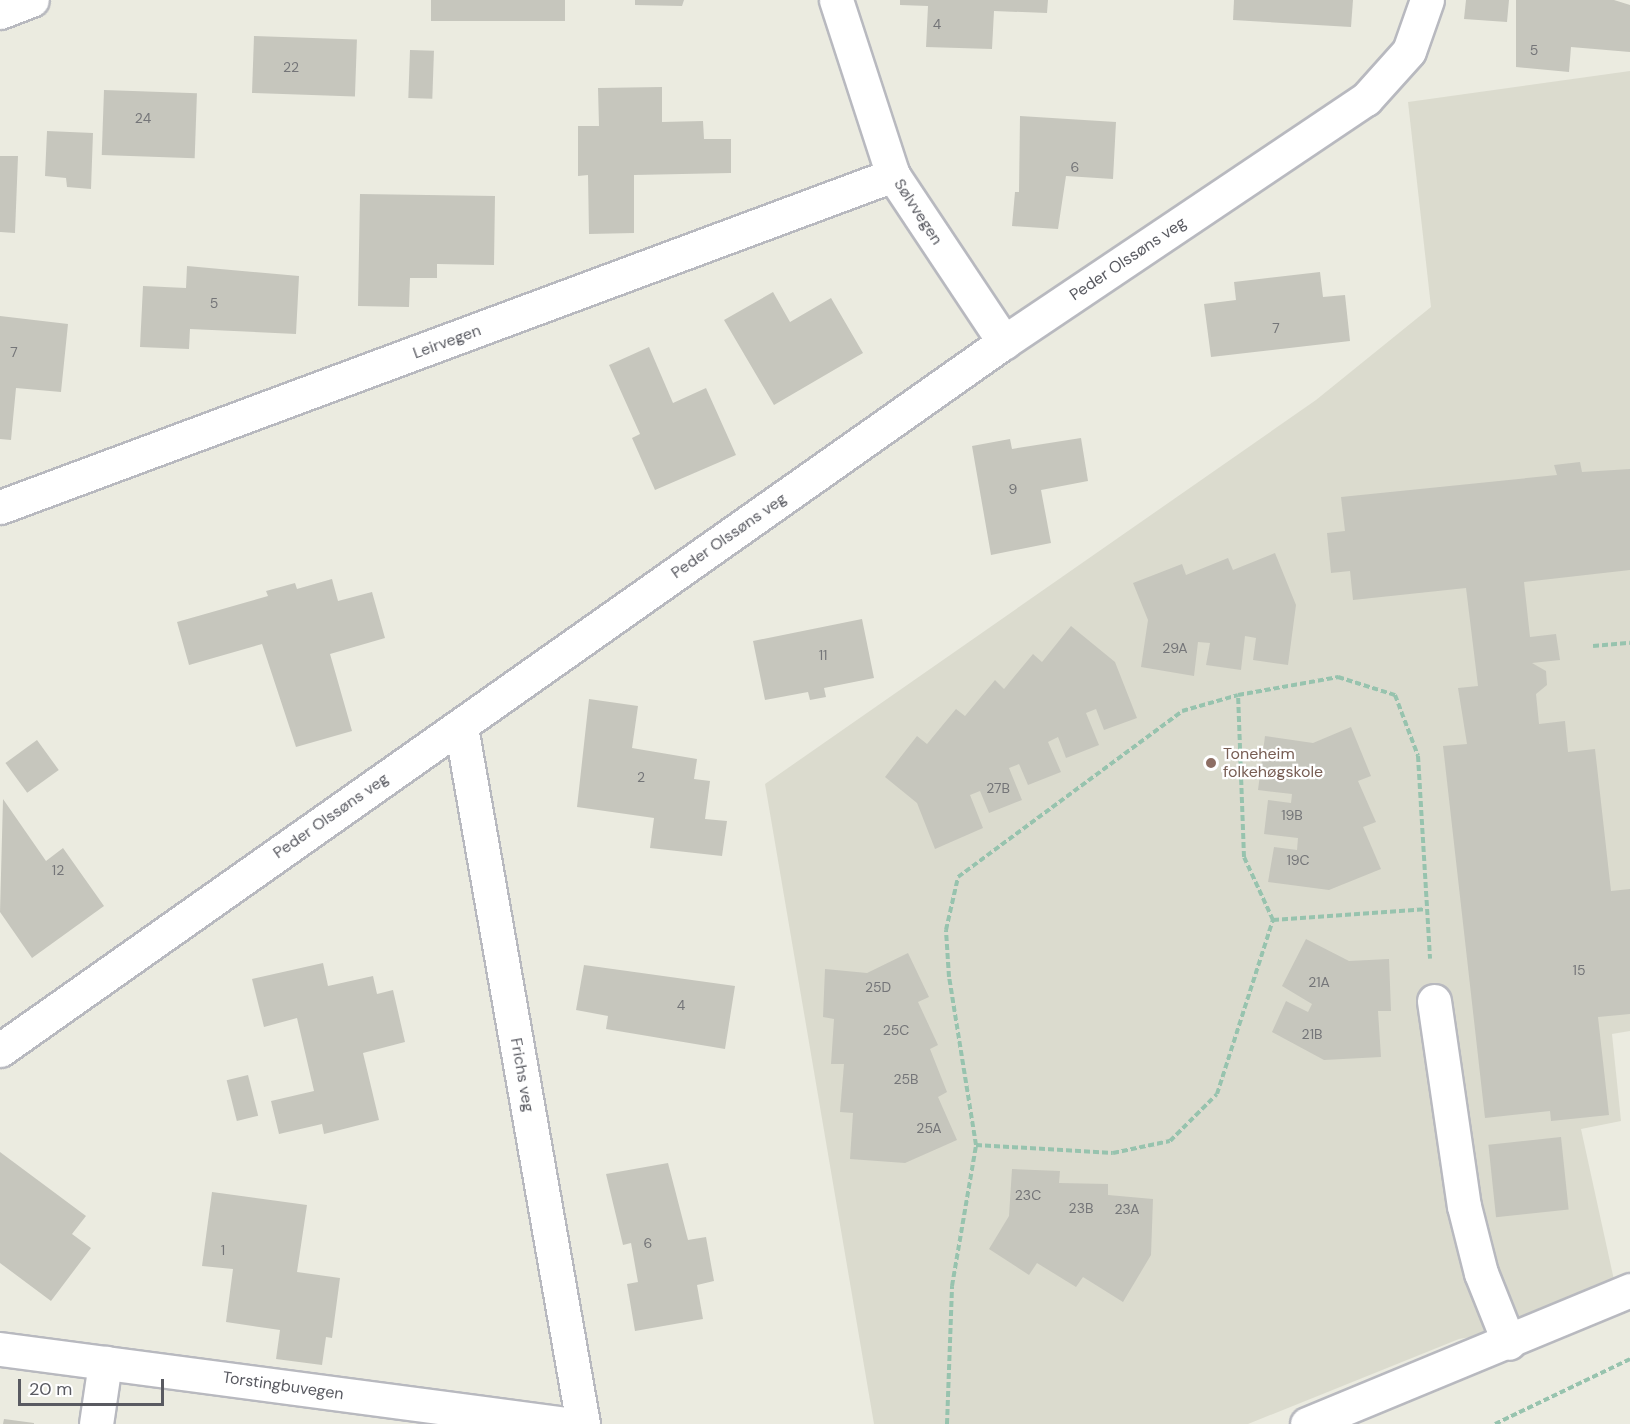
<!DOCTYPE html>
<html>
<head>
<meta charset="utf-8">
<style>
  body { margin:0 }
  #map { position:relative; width:1630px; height:1424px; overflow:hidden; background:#ebebe0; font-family:"DM Sans",sans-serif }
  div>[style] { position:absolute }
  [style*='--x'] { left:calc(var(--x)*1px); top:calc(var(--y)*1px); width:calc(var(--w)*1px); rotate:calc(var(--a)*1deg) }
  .education>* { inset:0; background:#dbdbce }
  .building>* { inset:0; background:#c6c6bd; transform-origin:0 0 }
  .path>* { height:4px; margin-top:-2px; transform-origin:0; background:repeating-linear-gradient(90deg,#97c3ae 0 6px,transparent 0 9px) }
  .roads { filter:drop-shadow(2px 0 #b8b9bf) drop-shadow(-2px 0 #b8b9bf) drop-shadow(0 2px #b8b9bf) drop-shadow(0 -2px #b8b9bf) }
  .minor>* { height:33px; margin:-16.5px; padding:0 16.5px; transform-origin:16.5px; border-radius:16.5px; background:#fff }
  .dots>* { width:16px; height:16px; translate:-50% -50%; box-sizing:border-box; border:3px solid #fff; border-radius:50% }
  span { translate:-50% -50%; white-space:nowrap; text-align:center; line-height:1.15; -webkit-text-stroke:4.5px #fff; paint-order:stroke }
  .number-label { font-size:14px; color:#747578 }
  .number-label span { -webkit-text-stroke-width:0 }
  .street-label { font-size:16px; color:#595a61 }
  .education-label { font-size:16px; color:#785e54 }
  .left { translate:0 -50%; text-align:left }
  .scale { position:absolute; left:18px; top:1379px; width:146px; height:27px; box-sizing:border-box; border:3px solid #595a61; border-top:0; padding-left:8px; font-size:18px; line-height:21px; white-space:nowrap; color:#595a61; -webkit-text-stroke:4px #fff; paint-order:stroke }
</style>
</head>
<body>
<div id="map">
  <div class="education">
    <i style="clip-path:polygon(1630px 71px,1630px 1031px,1612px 1034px,1621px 1121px,1581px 1129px,1621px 1312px,1459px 1339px,1248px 1424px,874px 1424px,765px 784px,1316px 400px,1431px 307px,1408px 102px)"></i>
  </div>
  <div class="building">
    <i style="left:431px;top:0;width:134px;height:21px"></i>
    <i style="clip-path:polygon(635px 0,684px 0,682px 6px,635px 5px)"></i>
    <i style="clip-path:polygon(900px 0,1048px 0,1047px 13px,994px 11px,992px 49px,926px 47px,928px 6px,900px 5px)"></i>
    <i style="clip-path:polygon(1234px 0,1353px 0,1351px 27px,1233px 20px)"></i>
    <i style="clip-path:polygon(1466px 0,1509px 0,1507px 22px,1464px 19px)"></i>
    <i style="clip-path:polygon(1516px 0,1614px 0,1630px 5px,1630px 52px,1571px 47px,1569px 72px,1516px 67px)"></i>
    <i style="left:254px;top:36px;width:103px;height:57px;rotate:2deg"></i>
    <i style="left:410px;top:50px;width:24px;height:48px;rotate:2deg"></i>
    <i style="clip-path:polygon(662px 87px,662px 122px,703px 121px,704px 139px,731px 139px,731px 173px,634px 175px,634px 233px,589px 234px,588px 175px,578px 176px,578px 126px,599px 126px,598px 88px)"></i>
    <i style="left:104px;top:90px;width:93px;height:65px;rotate:2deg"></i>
    <i style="clip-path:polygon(1020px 116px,1116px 122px,1113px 179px,1066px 176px,1058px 229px,1012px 226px,1015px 192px,1019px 192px)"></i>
    <i style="clip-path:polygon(47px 131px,93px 133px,91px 189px,67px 187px,66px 178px,45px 176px)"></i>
    <i style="clip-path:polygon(0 156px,18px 156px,15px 233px,0 232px)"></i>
    <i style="clip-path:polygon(360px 194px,495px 196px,494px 265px,437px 264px,437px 278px,410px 278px,409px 307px,358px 306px)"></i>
    <i style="clip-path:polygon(187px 266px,299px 276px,296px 334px,190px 329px,189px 349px,140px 347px,143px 286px,186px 288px)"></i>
    <i style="clip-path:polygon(1320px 272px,1323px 297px,1345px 295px,1350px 341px,1211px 357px,1204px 304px,1236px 300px,1234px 282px)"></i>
    <i style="clip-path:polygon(773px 292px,790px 322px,831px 298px,863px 353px,774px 405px,724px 320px)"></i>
    <i style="clip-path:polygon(0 316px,68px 324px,61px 392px,16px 388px,11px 440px,0 439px)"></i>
    <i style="clip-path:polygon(649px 347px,673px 403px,706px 388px,736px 455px,655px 490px,632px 438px,640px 434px,609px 365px)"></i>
    <i style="clip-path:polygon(1081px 438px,1088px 481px,1041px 490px,1051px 543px,991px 555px,972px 446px,1010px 439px,1012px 449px)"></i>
    <i style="clip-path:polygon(1580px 462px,1582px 472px,1630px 469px,1630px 570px,1524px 582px,1530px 637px,1556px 634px,1560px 660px,1532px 663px,1546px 671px,1547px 685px,1536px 694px,1539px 724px,1565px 721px,1568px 752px,1595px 749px,1611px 891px,1630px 889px,1630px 1014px,1598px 1017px,1609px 1115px,1551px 1121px,1550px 1111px,1485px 1118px,1443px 746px,1467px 744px,1458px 688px,1478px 686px,1466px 588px,1353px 600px,1350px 571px,1331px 573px,1327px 533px,1345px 531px,1341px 497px,1557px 475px,1554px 465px)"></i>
    <i style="clip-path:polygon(1275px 553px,1296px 605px,1288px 665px,1253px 660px,1256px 638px,1245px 636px,1241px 670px,1206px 665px,1210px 643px,1198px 642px,1194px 676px,1141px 667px,1148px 620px,1133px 583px,1182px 564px,1186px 575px,1228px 558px,1233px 570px)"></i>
    <i style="clip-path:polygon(332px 579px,338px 601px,372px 592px,385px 638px,330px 654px,352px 731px,296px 747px,262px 644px,189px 665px,177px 622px,268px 596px,266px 591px,295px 583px,297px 589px)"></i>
    <i style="clip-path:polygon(862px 619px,874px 678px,824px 688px,826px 697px,810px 700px,808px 692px,765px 700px,753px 641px)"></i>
    <i style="clip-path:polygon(1071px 626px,1115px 662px,1137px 718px,1104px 730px,1096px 709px,1086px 713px,1099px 745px,1066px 758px,1058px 737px,1048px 742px,1061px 772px,1028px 785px,1019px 764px,1009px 768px,1022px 800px,989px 813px,980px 791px,970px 795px,983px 828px,935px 849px,917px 803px,885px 777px,917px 736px,927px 744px,956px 709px,965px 716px,995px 680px,1004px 689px,1033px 654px,1042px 662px)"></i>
    <i style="clip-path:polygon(589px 699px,638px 706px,632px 748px,697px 759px,694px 779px,710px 781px,705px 819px,727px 821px,722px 856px,650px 848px,654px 818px,577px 807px)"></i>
    <i style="clip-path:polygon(1351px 727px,1371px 776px,1358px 781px,1376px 822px,1363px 827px,1381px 869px,1329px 890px,1268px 882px,1274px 847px,1297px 850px,1298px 838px,1264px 834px,1268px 800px,1291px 803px,1292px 794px,1258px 790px,1265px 736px,1313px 743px)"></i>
    <i style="left:37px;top:740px;width:37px;height:39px;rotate:54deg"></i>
    <i style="clip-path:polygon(3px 799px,46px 861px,63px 848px,104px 906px,32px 958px,0 912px)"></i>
    <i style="clip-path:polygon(1306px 939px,1349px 961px,1389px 959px,1391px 1011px,1378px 1011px,1381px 1057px,1324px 1060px,1272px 1032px,1286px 1001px,1308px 1012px,1312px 1004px,1282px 986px)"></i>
    <i style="clip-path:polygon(908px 953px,929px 997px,918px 1002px,938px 1045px,930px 1049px,947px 1092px,938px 1097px,957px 1140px,905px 1163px,850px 1159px,853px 1113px,840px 1112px,844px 1064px,831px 1064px,834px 1019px,823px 1017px,825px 969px,867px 973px)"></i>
    <i style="clip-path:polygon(323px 963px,328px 986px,373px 976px,377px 994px,393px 990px,405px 1042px,363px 1053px,379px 1120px,324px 1134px,322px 1124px,279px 1134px,271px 1101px,314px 1091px,297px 1018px,264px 1027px,252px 979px)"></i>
    <i style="clip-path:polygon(584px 965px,735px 986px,725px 1049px,606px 1029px,608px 1016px,576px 1010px)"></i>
    <i style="left:248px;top:1075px;width:42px;height:22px;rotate:76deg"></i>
    <i style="left:1561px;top:1137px;width:73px;height:73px;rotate:84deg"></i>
    <i style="clip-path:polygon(0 1152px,86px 1216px,72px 1234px,91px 1248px,51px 1301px,0 1263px)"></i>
    <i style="clip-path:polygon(668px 1163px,688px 1240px,706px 1237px,714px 1281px,697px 1285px,703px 1319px,635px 1331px,627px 1284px,638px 1282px,631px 1243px,623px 1245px,606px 1174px)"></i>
    <i style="clip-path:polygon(1012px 1169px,1060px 1171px,1059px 1183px,1108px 1184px,1108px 1195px,1153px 1199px,1151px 1255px,1123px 1302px,1083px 1277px,1076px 1287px,1037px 1263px,1029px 1275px,989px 1249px,1009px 1216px)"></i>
    <i style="clip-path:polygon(212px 1192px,307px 1205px,297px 1272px,340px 1278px,332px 1338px,326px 1337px,322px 1365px,276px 1359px,280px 1330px,226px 1322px,233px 1269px,202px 1266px)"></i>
    <i style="clip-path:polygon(4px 1419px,34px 1423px,34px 1424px,3px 1424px)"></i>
  </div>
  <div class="path">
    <i style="--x:1593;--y:646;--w:37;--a:-5"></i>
    <i style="--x:1273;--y:920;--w:152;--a:-4.1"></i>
    <i style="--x:976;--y:1145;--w:137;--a:3.3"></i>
    <i style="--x:1113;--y:1153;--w:58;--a:-11.9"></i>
    <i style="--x:1170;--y:1141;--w:66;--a:-45"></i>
    <i style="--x:1217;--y:1094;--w:183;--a:-72.2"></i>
    <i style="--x:1273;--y:920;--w:69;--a:-114.7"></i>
    <i style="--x:1244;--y:857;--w:162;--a:-92.1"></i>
    <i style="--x:947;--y:1424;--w:138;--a:-87.9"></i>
    <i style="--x:952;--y:1286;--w:143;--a:-80.3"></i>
    <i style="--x:976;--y:1145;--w:170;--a:-99.1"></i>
    <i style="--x:949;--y:977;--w:47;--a:-93.7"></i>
    <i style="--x:946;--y:930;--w:54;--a:-77.2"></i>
    <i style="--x:958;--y:877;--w:279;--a:-36.5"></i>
    <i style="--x:1182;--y:711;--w:58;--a:-15.9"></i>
    <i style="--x:1238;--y:695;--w:102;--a:-10.2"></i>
    <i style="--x:1338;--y:677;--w:60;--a:17.5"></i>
    <i style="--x:1395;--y:695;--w:65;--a:69.3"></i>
    <i style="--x:1418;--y:756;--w:203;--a:86.6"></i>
    <i style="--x:1495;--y:1424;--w:150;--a:-25.7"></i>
  </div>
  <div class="roads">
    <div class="minor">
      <i style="--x:836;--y:0;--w:184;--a:72"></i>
      <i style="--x:893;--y:175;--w:201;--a:56.4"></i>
      <i style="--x:0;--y:12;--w:34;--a:-21"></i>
      <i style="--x:0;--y:507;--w:953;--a:-20.39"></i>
      <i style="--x:461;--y:727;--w:708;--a:80.07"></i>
      <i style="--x:1434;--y:1001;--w:207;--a:81.7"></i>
      <i style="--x:1464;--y:1206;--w:69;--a:75.8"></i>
      <i style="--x:1481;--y:1273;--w:75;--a:68.2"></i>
      <i style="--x:0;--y:1050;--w:1229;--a:-35.19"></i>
      <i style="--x:1004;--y:342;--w:436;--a:-33.9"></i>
      <i style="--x:1366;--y:99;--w:64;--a:-48.1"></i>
      <i style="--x:1409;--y:51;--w:54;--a:-70.6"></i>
      <i style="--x:0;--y:1349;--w:572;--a:7.54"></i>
      <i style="--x:96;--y:1424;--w:62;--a:-81.6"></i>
      <i style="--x:1307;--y:1424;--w:350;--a:-22.5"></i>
    </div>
  </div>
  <div class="dots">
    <i style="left:1211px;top:763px;background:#8d6e63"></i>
  </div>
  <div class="number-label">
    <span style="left:937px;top:24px">4</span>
    <span style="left:1534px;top:50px">5</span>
    <span style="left:291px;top:67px">22</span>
    <span style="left:143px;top:118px">24</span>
    <span style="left:1075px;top:167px">6</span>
    <span style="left:214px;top:303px">5</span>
    <span style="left:1276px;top:328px">7</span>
    <span style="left:14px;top:352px">7</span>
    <span style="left:1013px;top:489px">9</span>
    <span style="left:1175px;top:648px">29A</span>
    <span style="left:823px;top:655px">11</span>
    <span style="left:641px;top:777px">2</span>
    <span style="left:998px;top:788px">27B</span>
    <span style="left:1292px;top:815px">19B</span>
    <span style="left:1298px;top:860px">19C</span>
    <span style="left:58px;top:870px">12</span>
    <span style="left:1579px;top:970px">15</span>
    <span style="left:1319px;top:982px">21A</span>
    <span style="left:878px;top:987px">25D</span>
    <span style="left:681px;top:1005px">4</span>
    <span style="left:896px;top:1030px">25C</span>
    <span style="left:1312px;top:1034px">21B</span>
    <span style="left:906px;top:1079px">25B</span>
    <span style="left:929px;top:1128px">25A</span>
    <span style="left:1028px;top:1195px">23C</span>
    <span style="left:1081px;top:1208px">23B</span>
    <span style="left:1127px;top:1209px">23A</span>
    <span style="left:648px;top:1243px">6</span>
    <span style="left:223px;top:1250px">1</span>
  </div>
  <div class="street-label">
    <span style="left:918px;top:212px;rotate:57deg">Sølvvegen</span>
    <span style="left:1128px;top:259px;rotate:-34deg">Peder Olssøns veg</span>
    <span style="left:447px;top:342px;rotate:-20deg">Leirvegen</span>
    <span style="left:729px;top:536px;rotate:-35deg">Peder Olssøns veg</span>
    <span style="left:331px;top:816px;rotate:-35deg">Peder Olssøns veg</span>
    <span style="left:522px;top:1075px;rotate:80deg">Frichs veg</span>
    <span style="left:283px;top:1386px;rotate:8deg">Torstingbuvegen</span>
  </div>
  <div class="education-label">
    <span class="left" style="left:1223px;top:763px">Toneheim<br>folkehøgskole</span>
  </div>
  <div class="scale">20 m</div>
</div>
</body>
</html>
